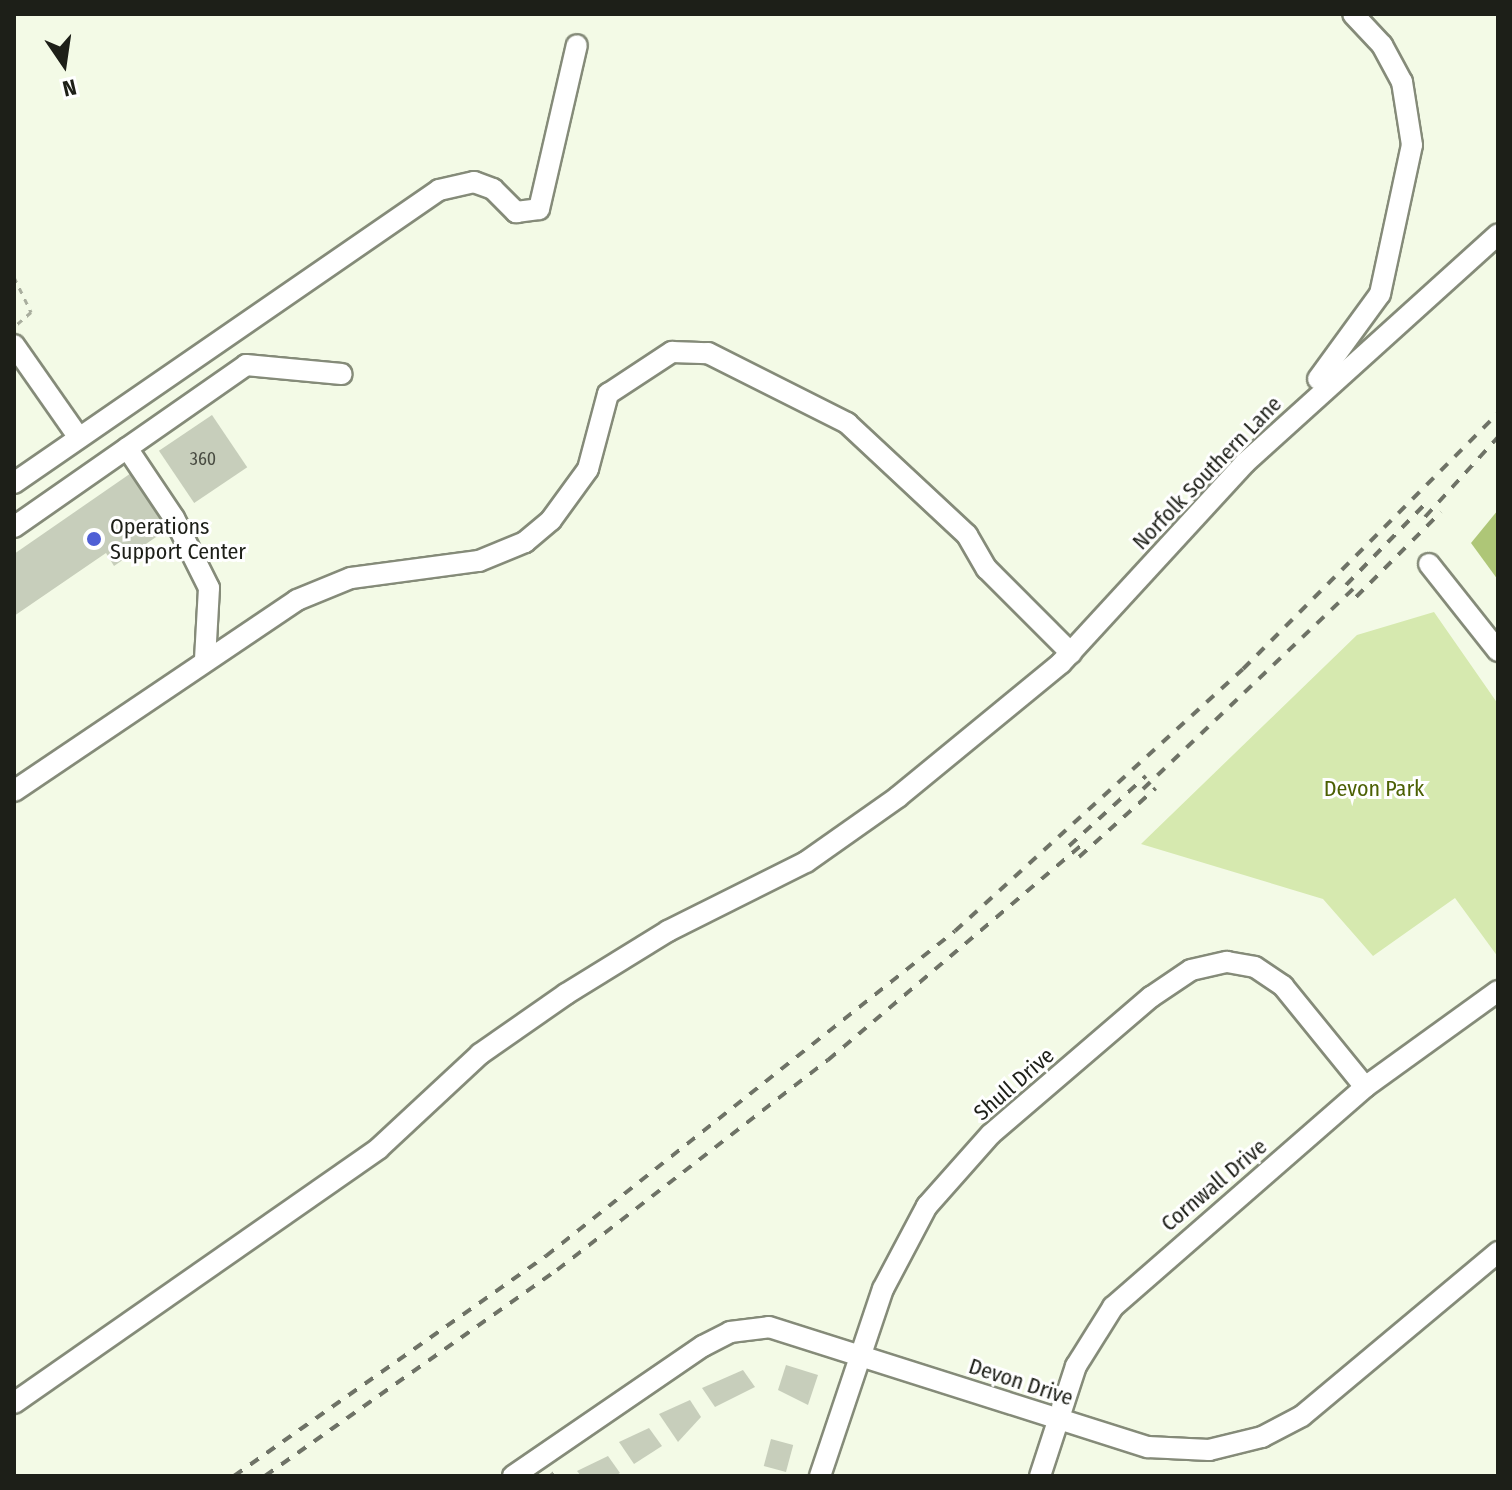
<!DOCTYPE html>
<html>
<head>
<meta charset="utf-8">
<style>
  body { margin:0 }
  #map { position:relative; width:1512px; height:1490px; overflow:hidden; background:#f3fae6; font-family:"Fira Sans Condensed",sans-serif }
  div>[style] { position:absolute }
  [style*='--x'] { left:calc(var(--x)*1px); top:calc(var(--y)*1px); width:calc(var(--w)*1px); rotate:calc(var(--a)*1deg) }
  .green>* { inset:0; background:#d6e9af }
  .forest>* { inset:0; background:#aec677 }
  .building>* { inset:0; background:#c7cebb; transform-origin:0 0 }
  .path>* { height:3px; margin-top:-1.5px; transform-origin:0; background:repeating-linear-gradient(90deg,#a9ae9e 0 6px,transparent 0 12px) }
  .roads { filter:drop-shadow(2px 0 #858b79) drop-shadow(-2px 0 #858b79) drop-shadow(0 2px #858b79) drop-shadow(0 -2px #858b79) }
  .minor>* { height:20px; margin:-10px; padding:0 10px; transform-origin:10px; border-radius:10px; background:#fff }
  .rail>* { height:4px; margin-top:-2px; transform-origin:0; background:repeating-linear-gradient(90deg,#6e7266 0 10px,transparent 0 20px) }
  .dots>* { width:22px; height:22px; translate:-50% -50%; box-sizing:border-box; border:4px solid #fff; border-radius:50% }
  span { translate:-50% -50%; white-space:nowrap; text-align:center; line-height:1.15; -webkit-text-stroke:6px #fff; paint-order:stroke }
  .number-label { font-size:18px; color:#484b41 }
  .number-label span { -webkit-text-stroke-width:0 }
  .street-label { font-size:22px; color:#1d1f18 }
  .poi-label { font-size:22px; color:#1d1f18 }
  .left { translate:0 -50%; text-align:left }
  .park-label { font-size:22px; color:#4c6004 }
  .frame { position:absolute; inset:0; border:16px solid #1d1f18; pointer-events:none }
  .north { position:absolute; left:24px; top:24px; width:80px; height:80px; -webkit-text-stroke:6px #fff; paint-order:stroke; rotate:167deg; font-size:22px; font-weight:700; line-height:32px; text-align:center; color:#1d1f18 }
  .north::after { content:''; display:block; margin:auto; width:28px; height:36px; background:#1d1f18; clip-path:polygon(50% 0,100% 100%,50% 72%,0 100%) }
</style>
</head>
<body>
<div id="map">
  <div class="green">
    <i style="clip-path:polygon(1434px 612px,1498px 704px,1498px 957px,1455px 898px,1373px 956px,1323px 899px,1141px 844px,1357px 635px)"></i>
  </div>
  <div class="forest">
    <i style="clip-path:polygon(1498px 510px,1498px 580px,1471px 543px)"></i>
  </div>
  <div class="building">
    <i style="left:212px;top:415px;width:63px;height:64px;rotate:56deg"></i>
    <i style="clip-path:polygon(134px 471px,172px 526px,114px 566px,106px 553px,14px 616px,14px 554px)"></i>
    <i style="clip-path:polygon(786px 1365px,818px 1375px,808px 1405px,778px 1390px)"></i>
    <i style="clip-path:polygon(743px 1370px,755px 1387px,715px 1407px,702px 1388px)"></i>
    <i style="clip-path:polygon(690px 1400px,701px 1417px,678px 1442px,659px 1414px)"></i>
    <i style="clip-path:polygon(649px 1428px,662px 1446px,634px 1464px,619px 1442px)"></i>
    <i style="left:771px;top:1439px;width:23px;height:28px;rotate:15deg"></i>
    <i style="clip-path:polygon(608px 1456px,620px 1473px,615px 1476px,581px 1476px,577px 1471px)"></i>
  </div>
  <div class="path">
    <i style="--x:14;--y:277;--w:39;--a:64"></i>
    <i style="--x:31;--y:312;--w:23;--a:139"></i>
    <i style="--x:549;--y:1476;--w:6;--a:-39"></i>
  </div>
  <div class="roads">
    <div class="minor">
      <i style="--x:14;--y:345;--w:113;--a:55"></i>
      <i style="--x:1318;--y:379;--w:105;--a:-53.9"></i>
      <i style="--x:1380;--y:294;--w:152;--a:-77.9"></i>
      <i style="--x:1412;--y:145;--w:64;--a:-99"></i>
      <i style="--x:1402;--y:82;--w:42;--a:-118.4"></i>
      <i style="--x:1382;--y:45;--w:42;--a:-133.1"></i>
      <i style="--x:127;--y:448;--w:84;--a:56.1"></i>
      <i style="--x:174;--y:518;--w:78;--a:63.4"></i>
      <i style="--x:209;--y:588;--w:71;--a:93.2"></i>
      <i style="--x:14;--y:483;--w:516;--a:-34.58"></i>
      <i style="--x:439;--y:190;--w:36;--a:-13"></i>
      <i style="--x:474;--y:182;--w:20;--a:20"></i>
      <i style="--x:493;--y:189;--w:33;--a:45"></i>
      <i style="--x:516;--y:212;--w:23;--a:-7"></i>
      <i style="--x:539;--y:209;--w:168;--a:-77"></i>
      <i style="--x:14;--y:527;--w:283;--a:-34.9"></i>
      <i style="--x:246;--y:365;--w:96;--a:5.4"></i>
      <i style="--x:1429;--y:564;--w:111;--a:51.6"></i>
      <i style="--x:14;--y:791;--w:341;--a:-34"></i>
      <i style="--x:297;--y:600;--w:58;--a:-22.2"></i>
      <i style="--x:351;--y:578;--w:129;--a:-7.6"></i>
      <i style="--x:479;--y:561;--w:50;--a:-22.4"></i>
      <i style="--x:525;--y:542;--w:34;--a:-40"></i>
      <i style="--x:551;--y:520;--w:63;--a:-54"></i>
      <i style="--x:588;--y:469;--w:78;--a:-75.1"></i>
      <i style="--x:608;--y:394;--w:77;--a:-33.3"></i>
      <i style="--x:672;--y:352;--w:36;--a:2"></i>
      <i style="--x:708;--y:353;--w:156;--a:26.7"></i>
      <i style="--x:847;--y:423;--w:164;--a:43"></i>
      <i style="--x:967;--y:535;--w:39;--a:60"></i>
      <i style="--x:987;--y:569;--w:119;--a:45"></i>
      <i style="--x:14;--y:1403;--w:445;--a:-34.9"></i>
      <i style="--x:379;--y:1148;--w:138;--a:-42.9"></i>
      <i style="--x:480;--y:1054;--w:105;--a:-34.9"></i>
      <i style="--x:566;--y:994;--w:120;--a:-31.7"></i>
      <i style="--x:668;--y:931;--w:154;--a:-26.6"></i>
      <i style="--x:806;--y:862;--w:113;--a:-35.2"></i>
      <i style="--x:898;--y:797;--w:211;--a:-39.4"></i>
      <i style="--x:1061;--y:663;--w:272;--a:-47.4"></i>
      <i style="--x:1245;--y:463;--w:341;--a:-42.1"></i>
      <i style="--x:513;--y:1476;--w:230;--a:-34.4"></i>
      <i style="--x:703;--y:1346;--w:30;--a:-27"></i>
      <i style="--x:730;--y:1332;--w:39;--a:-7"></i>
      <i style="--x:769;--y:1327;--w:398;--a:17.6"></i>
      <i style="--x:1148;--y:1447;--w:61;--a:2.8"></i>
      <i style="--x:1209;--y:1450;--w:55;--a:-13.8"></i>
      <i style="--x:1262;--y:1437;--w:45;--a:-27.7"></i>
      <i style="--x:1302;--y:1416;--w:256;--a:-39.9"></i>
      <i style="--x:820;--y:1476;--w:197;--a:-71.4"></i>
      <i style="--x:883;--y:1289;--w:94;--a:-62.1"></i>
      <i style="--x:927;--y:1206;--w:96;--a:-48.4"></i>
      <i style="--x:991;--y:1134;--w:211;--a:-40.6"></i>
      <i style="--x:1151;--y:997;--w:48;--a:-34"></i>
      <i style="--x:1191;--y:970;--w:37;--a:-13"></i>
      <i style="--x:1227;--y:962;--w:28;--a:10"></i>
      <i style="--x:1255;--y:967;--w:34;--a:34"></i>
      <i style="--x:1283;--y:986;--w:130;--a:50.9"></i>
      <i style="--x:1040;--y:1476;--w:116;--a:-71.9"></i>
      <i style="--x:1076;--y:1366;--w:70;--a:-57.9"></i>
      <i style="--x:1113;--y:1307;--w:335;--a:-41.1"></i>
      <i style="--x:1365;--y:1087;--w:164;--a:-35.8"></i>
    </div>
  </div>
  <div class="rail">
    <i style="--x:1425;--y:517;--w:108;--a:-47.6"></i>
    <i style="--x:1346;--y:585;--w:116;--a:-45.7"></i>
    <i style="--x:1356;--y:597;--w:120;--a:-45"></i>
    <i style="--x:1143;--y:789;--w:300;--a:-43.6"></i>
    <i style="--x:1069;--y:846;--w:104;--a:-42.3"></i>
    <i style="--x:1079;--y:857;--w:103;--a:-41.9"></i>
    <i style="--x:234;--y:1476;--w:382;--a:-35.2"></i>
    <i style="--x:546;--y:1256;--w:522;--a:-38.47"></i>
    <i style="--x:955;--y:931;--w:389;--a:-42.3"></i>
    <i style="--x:1243;--y:669;--w:361;--a:-45.1"></i>
    <i style="--x:265;--y:1476;--w:357;--a:-35.2"></i>
    <i style="--x:557;--y:1270;--w:343;--a:-37.8"></i>
    <i style="--x:828;--y:1060;--w:336;--a:-40.3"></i>
  </div>
  <div class="dots">
    <i style="left:94px;top:539px;background:#4f5fd5"></i>
  </div>
  <div class="number-label">
    <span style="left:203px;top:459px">360</span>
  </div>
  <div class="street-label">
    <span style="left:1207px;top:473px;rotate:-46deg">Norfolk Southern Lane</span>
    <span style="left:1014px;top:1084px;rotate:-41deg">Shull Drive</span>
    <span style="left:1214px;top:1185px;rotate:-40deg">Cornwall Drive</span>
    <span style="left:1021px;top:1382px;rotate:18deg">Devon Drive</span>
  </div>
  <div class="poi-label">
    <span class="left" style="left:110px;top:539px">Operations<br>Support Center</span>
  </div>
  <div class="park-label">
    <span style="left:1374px;top:789px">Devon Park</span>
  </div>
  <div class="frame"></div>
  <div class="north">N</div>
</div>
</body>
</html>
